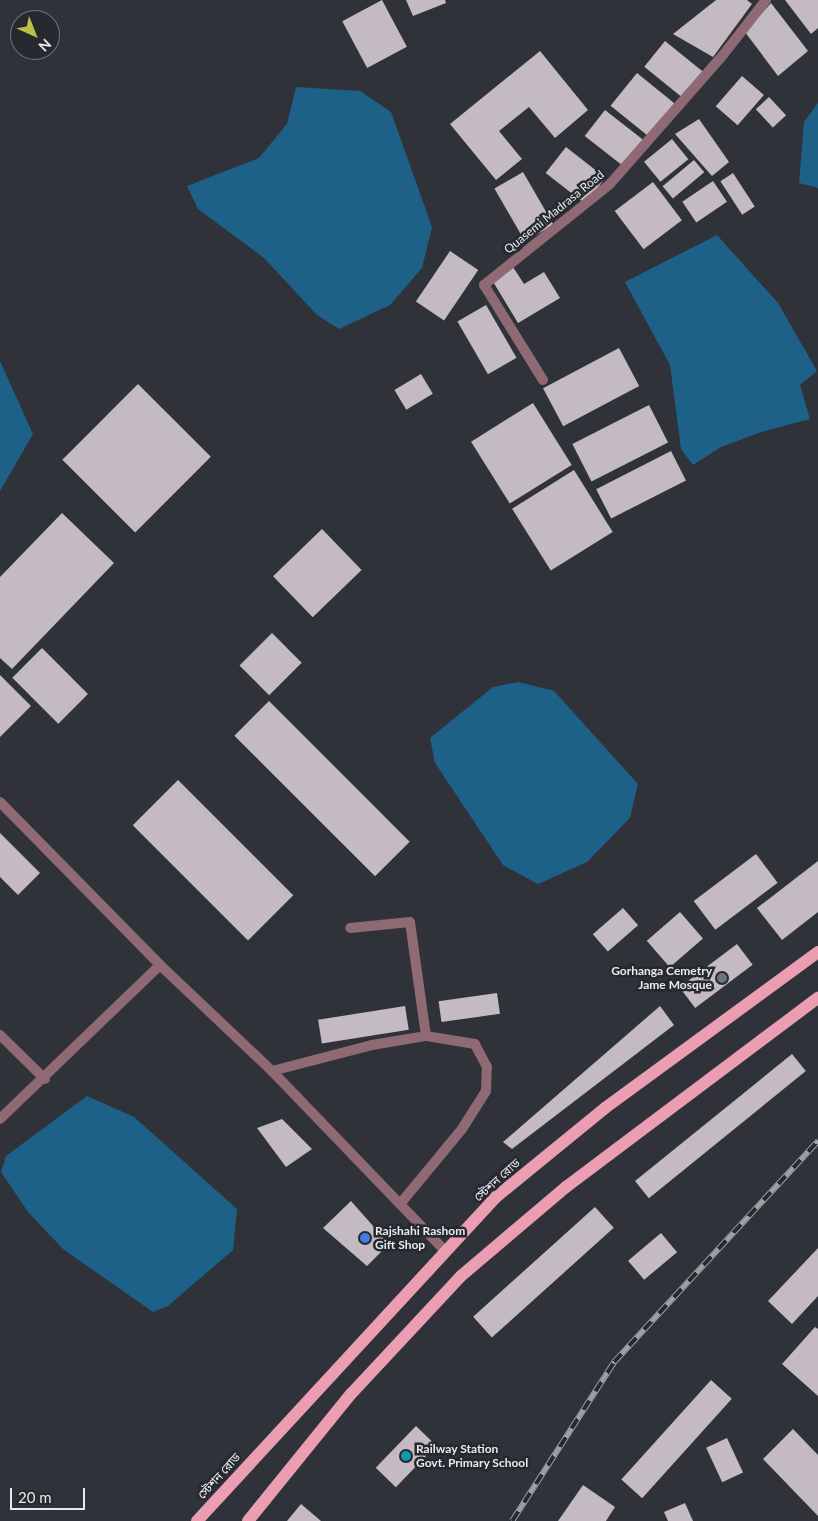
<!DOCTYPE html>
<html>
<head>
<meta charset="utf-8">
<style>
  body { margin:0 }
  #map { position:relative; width:818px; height:1521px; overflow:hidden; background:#303239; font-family:Lato,"Noto Sans Bengali",sans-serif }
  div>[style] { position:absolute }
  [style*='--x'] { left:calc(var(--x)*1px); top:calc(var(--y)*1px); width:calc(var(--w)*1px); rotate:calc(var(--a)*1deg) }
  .water>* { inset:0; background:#1e6188 }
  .building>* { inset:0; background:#c3bbc1; transform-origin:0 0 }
  .street>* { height:10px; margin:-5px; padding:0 5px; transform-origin:5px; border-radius:5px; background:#8f6973 }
  .primary>* { height:12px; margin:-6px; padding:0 6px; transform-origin:6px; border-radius:6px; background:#eb9db2 }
  .rail>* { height:5.5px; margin-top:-2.75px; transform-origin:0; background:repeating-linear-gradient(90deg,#26292f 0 11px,#9ea0a6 0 22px); box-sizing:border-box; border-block:1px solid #9ea0a6 }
  .dots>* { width:14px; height:14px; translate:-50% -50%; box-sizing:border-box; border:2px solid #26292f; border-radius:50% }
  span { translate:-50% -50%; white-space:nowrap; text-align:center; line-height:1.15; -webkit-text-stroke:5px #26292f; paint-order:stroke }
  .street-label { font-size:12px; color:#e7e9ed }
  .poi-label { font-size:12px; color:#e7e9ed; font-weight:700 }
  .right { translate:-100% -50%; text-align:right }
  .left { translate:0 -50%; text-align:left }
  .north { position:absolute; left:10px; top:10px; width:50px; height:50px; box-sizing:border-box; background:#26292f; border:1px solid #73767b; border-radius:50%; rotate:136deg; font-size:14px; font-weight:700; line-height:20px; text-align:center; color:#e7e9ed }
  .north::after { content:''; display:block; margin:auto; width:18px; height:22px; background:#bac045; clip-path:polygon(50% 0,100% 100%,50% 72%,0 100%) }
  .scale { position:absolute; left:10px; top:1488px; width:75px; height:22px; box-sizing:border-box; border:2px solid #e7e9ed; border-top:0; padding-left:6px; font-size:15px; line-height:18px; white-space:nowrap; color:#e7e9ed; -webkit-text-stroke:4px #26292f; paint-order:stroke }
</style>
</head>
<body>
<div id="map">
  <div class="water">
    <i style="clip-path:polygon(296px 87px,360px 91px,391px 112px,432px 227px,422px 268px,390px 305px,339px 329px,317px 315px,264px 258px,198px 209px,187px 186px,259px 158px,287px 124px)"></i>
    <i style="clip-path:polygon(818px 103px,818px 188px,799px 183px,804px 122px)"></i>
    <i style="clip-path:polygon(717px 235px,778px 303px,817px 371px,800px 385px,810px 419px,761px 432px,721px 447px,693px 465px,681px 449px,670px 365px,625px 282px)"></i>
    <i style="clip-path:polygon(0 361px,33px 434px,0 491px)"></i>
    <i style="clip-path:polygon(518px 682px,554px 691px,638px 784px,630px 818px,587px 862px,538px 884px,503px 865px,435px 763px,430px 738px,493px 687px)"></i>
    <i style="clip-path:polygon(87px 1096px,134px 1117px,237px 1209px,233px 1250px,168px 1306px,153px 1312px,63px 1249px,28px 1212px,1px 1172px,6px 1156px)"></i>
  </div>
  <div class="building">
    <i style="left:382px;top:0;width:53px;height:45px;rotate:62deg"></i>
    <i style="clip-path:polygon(406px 0,445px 0,446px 3px,413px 16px)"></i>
    <i style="clip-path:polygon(716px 0,747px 0,752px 4px,713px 57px,673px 34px)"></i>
    <i style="clip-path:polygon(785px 0,818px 0,818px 28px,811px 34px)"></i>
    <i style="clip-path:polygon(771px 3px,808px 51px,778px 76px,745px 32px)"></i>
    <i style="left:665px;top:41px;width:49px;height:33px;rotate:39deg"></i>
    <i style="clip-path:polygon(540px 51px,588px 110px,555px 138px,529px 107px,499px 131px,522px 159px,496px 180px,450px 124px)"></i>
    <i style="left:637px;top:73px;width:50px;height:42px;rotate:39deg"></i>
    <i style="left:742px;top:76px;width:29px;height:40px;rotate:41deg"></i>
    <i style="left:769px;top:97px;width:25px;height:18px;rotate:47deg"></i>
    <i style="left:605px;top:110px;width:50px;height:33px;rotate:38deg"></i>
    <i style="clip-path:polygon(699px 119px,729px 162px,712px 176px,675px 134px)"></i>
    <i style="left:672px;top:139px;width:26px;height:36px;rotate:51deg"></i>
    <i style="left:566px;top:147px;width:50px;height:33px;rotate:38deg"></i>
    <i style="left:694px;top:160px;width:16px;height:41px;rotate:50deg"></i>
    <i style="left:523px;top:172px;width:61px;height:33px;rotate:60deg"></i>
    <i style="left:733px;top:173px;width:40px;height:15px;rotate:57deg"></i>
    <i style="left:713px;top:181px;width:25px;height:37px;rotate:56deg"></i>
    <i style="left:653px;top:182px;width:48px;height:48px;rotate:53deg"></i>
    <i style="left:450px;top:251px;width:34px;height:61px;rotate:34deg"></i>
    <i style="clip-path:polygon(513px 267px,524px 284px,544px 272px,560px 298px,518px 323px,492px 280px)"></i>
    <i style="left:486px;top:305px;width:61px;height:33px;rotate:60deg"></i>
    <i style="left:619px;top:348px;width:43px;height:86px;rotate:62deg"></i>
    <i style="left:421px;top:374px;width:23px;height:31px;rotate:59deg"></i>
    <i style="left:138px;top:384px;width:103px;height:107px;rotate:45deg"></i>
    <i style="left:533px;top:403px;width:73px;height:73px;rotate:58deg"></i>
    <i style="left:649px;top:405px;width:42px;height:86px;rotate:63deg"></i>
    <i style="left:671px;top:451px;width:33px;height:84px;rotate:63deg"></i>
    <i style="left:574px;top:470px;width:73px;height:73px;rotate:58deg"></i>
    <i style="clip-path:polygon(62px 513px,114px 563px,12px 669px,0 658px,0 577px)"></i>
    <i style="left:322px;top:529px;width:57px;height:68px;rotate:46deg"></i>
    <i style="left:272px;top:633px;width:42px;height:46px;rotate:45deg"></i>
    <i style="left:42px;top:648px;width:65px;height:42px;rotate:45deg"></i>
    <i style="clip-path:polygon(0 675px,31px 706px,0 737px)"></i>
    <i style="left:269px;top:701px;width:199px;height:49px;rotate:45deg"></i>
    <i style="left:178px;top:780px;width:163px;height:64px;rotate:45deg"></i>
    <i style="clip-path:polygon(0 833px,40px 873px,18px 895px,0 877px)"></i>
    <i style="left:756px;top:854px;width:36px;height:78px;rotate:53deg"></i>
    <i style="clip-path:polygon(818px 861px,818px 912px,782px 940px,757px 908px)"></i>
    <i style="left:623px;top:908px;width:23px;height:40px;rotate:49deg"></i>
    <i style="left:680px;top:912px;width:35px;height:44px;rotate:49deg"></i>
    <i style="left:737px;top:944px;width:26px;height:72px;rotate:53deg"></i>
    <i style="left:497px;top:993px;width:21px;height:59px;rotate:82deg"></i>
    <i style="left:405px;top:1006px;width:24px;height:88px;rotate:81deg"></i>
    <i style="clip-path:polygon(660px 1006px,674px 1025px,512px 1149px,503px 1142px)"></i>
    <i style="left:792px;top:1054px;width:22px;height:202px;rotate:51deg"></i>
    <i style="clip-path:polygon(282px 1119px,312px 1149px,286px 1167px,257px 1128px)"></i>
    <i style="clip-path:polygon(351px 1201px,389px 1244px,367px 1266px,323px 1228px)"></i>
    <i style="left:595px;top:1207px;width:28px;height:164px;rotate:48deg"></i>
    <i style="left:661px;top:1233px;width:25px;height:43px;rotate:50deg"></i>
    <i style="clip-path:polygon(818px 1248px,818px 1296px,792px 1324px,768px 1301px)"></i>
    <i style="clip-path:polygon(815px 1327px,818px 1329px,818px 1396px,782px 1364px)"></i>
    <i style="left:711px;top:1380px;width:28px;height:134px;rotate:42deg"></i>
    <i style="left:416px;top:1426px;width:28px;height:58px;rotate:44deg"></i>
    <i style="clip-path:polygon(793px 1429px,818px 1455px,818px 1516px,763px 1459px)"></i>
    <i style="left:727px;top:1438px;width:38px;height:23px;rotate:65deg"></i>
    <i style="clip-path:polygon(583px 1485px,615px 1507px,606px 1521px,558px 1521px)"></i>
    <i style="clip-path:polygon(685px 1503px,693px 1521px,668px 1521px,664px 1512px)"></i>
    <i style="clip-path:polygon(301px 1504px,321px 1521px,287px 1521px)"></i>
  </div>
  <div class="street">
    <i style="--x:543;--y:380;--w:112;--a:-121.8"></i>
    <i style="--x:484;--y:285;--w:161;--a:-38.7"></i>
    <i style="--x:610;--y:184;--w:171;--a:-48.8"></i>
    <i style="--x:723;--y:55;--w:70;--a:-52"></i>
    <i style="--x:0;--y:802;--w:228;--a:45.5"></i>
    <i style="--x:0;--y:1035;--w:63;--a:44.4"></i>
    <i style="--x:272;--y:1071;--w:103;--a:-14.6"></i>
    <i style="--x:372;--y:1045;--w:55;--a:-9.5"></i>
    <i style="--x:426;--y:1036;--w:115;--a:-98"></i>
    <i style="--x:410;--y:922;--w:60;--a:174.3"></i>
    <i style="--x:0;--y:1119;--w:222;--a:-43.9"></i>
    <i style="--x:160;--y:965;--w:154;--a:43.4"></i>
    <i style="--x:272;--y:1071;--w:251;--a:46.1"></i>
    <i style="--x:400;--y:1204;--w:97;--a:-50.4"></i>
    <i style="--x:462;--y:1129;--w:45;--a:-57.7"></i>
    <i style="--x:486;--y:1091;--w:24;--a:-88"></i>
    <i style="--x:487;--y:1067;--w:26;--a:-118"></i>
    <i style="--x:475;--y:1044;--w:50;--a:-170.7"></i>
  </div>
  <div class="primary">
    <i style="--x:197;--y:1521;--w:441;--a:-47.3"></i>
    <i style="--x:496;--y:1197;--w:141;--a:-39.2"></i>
    <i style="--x:605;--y:1108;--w:264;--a:-36.2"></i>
    <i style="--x:248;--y:1521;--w:164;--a:-51"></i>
    <i style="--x:351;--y:1394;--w:161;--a:-47"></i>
    <i style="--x:461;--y:1276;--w:138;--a:-40.3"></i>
    <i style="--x:566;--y:1187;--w:315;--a:-36.9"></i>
  </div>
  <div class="rail">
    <i style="--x:512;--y:1521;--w:189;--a:-57.3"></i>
    <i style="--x:614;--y:1362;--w:301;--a:-47.3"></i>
  </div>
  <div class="dots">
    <i style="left:722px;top:978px;background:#6b7280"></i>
    <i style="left:365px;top:1238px;background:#3f7fe0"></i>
    <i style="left:406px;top:1456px;background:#0f9aa8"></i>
  </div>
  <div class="street-label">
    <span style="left:554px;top:212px;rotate:-39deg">Quasemi Madrasa Road</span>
    <span style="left:497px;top:1180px;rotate:-42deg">স্টেশন রোড</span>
    <span style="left:219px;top:1476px;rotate:-48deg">স্টেশন রোড</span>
  </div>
  <div class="poi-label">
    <span class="right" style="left:712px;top:978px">Gorhanga Cemetry<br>Jame Mosque</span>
    <span class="left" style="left:375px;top:1238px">Rajshahi Rashom<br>Gift Shop</span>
    <span class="left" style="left:416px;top:1456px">Railway Station<br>Govt. Primary School</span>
  </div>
  <div class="north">N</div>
  <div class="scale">20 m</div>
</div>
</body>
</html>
